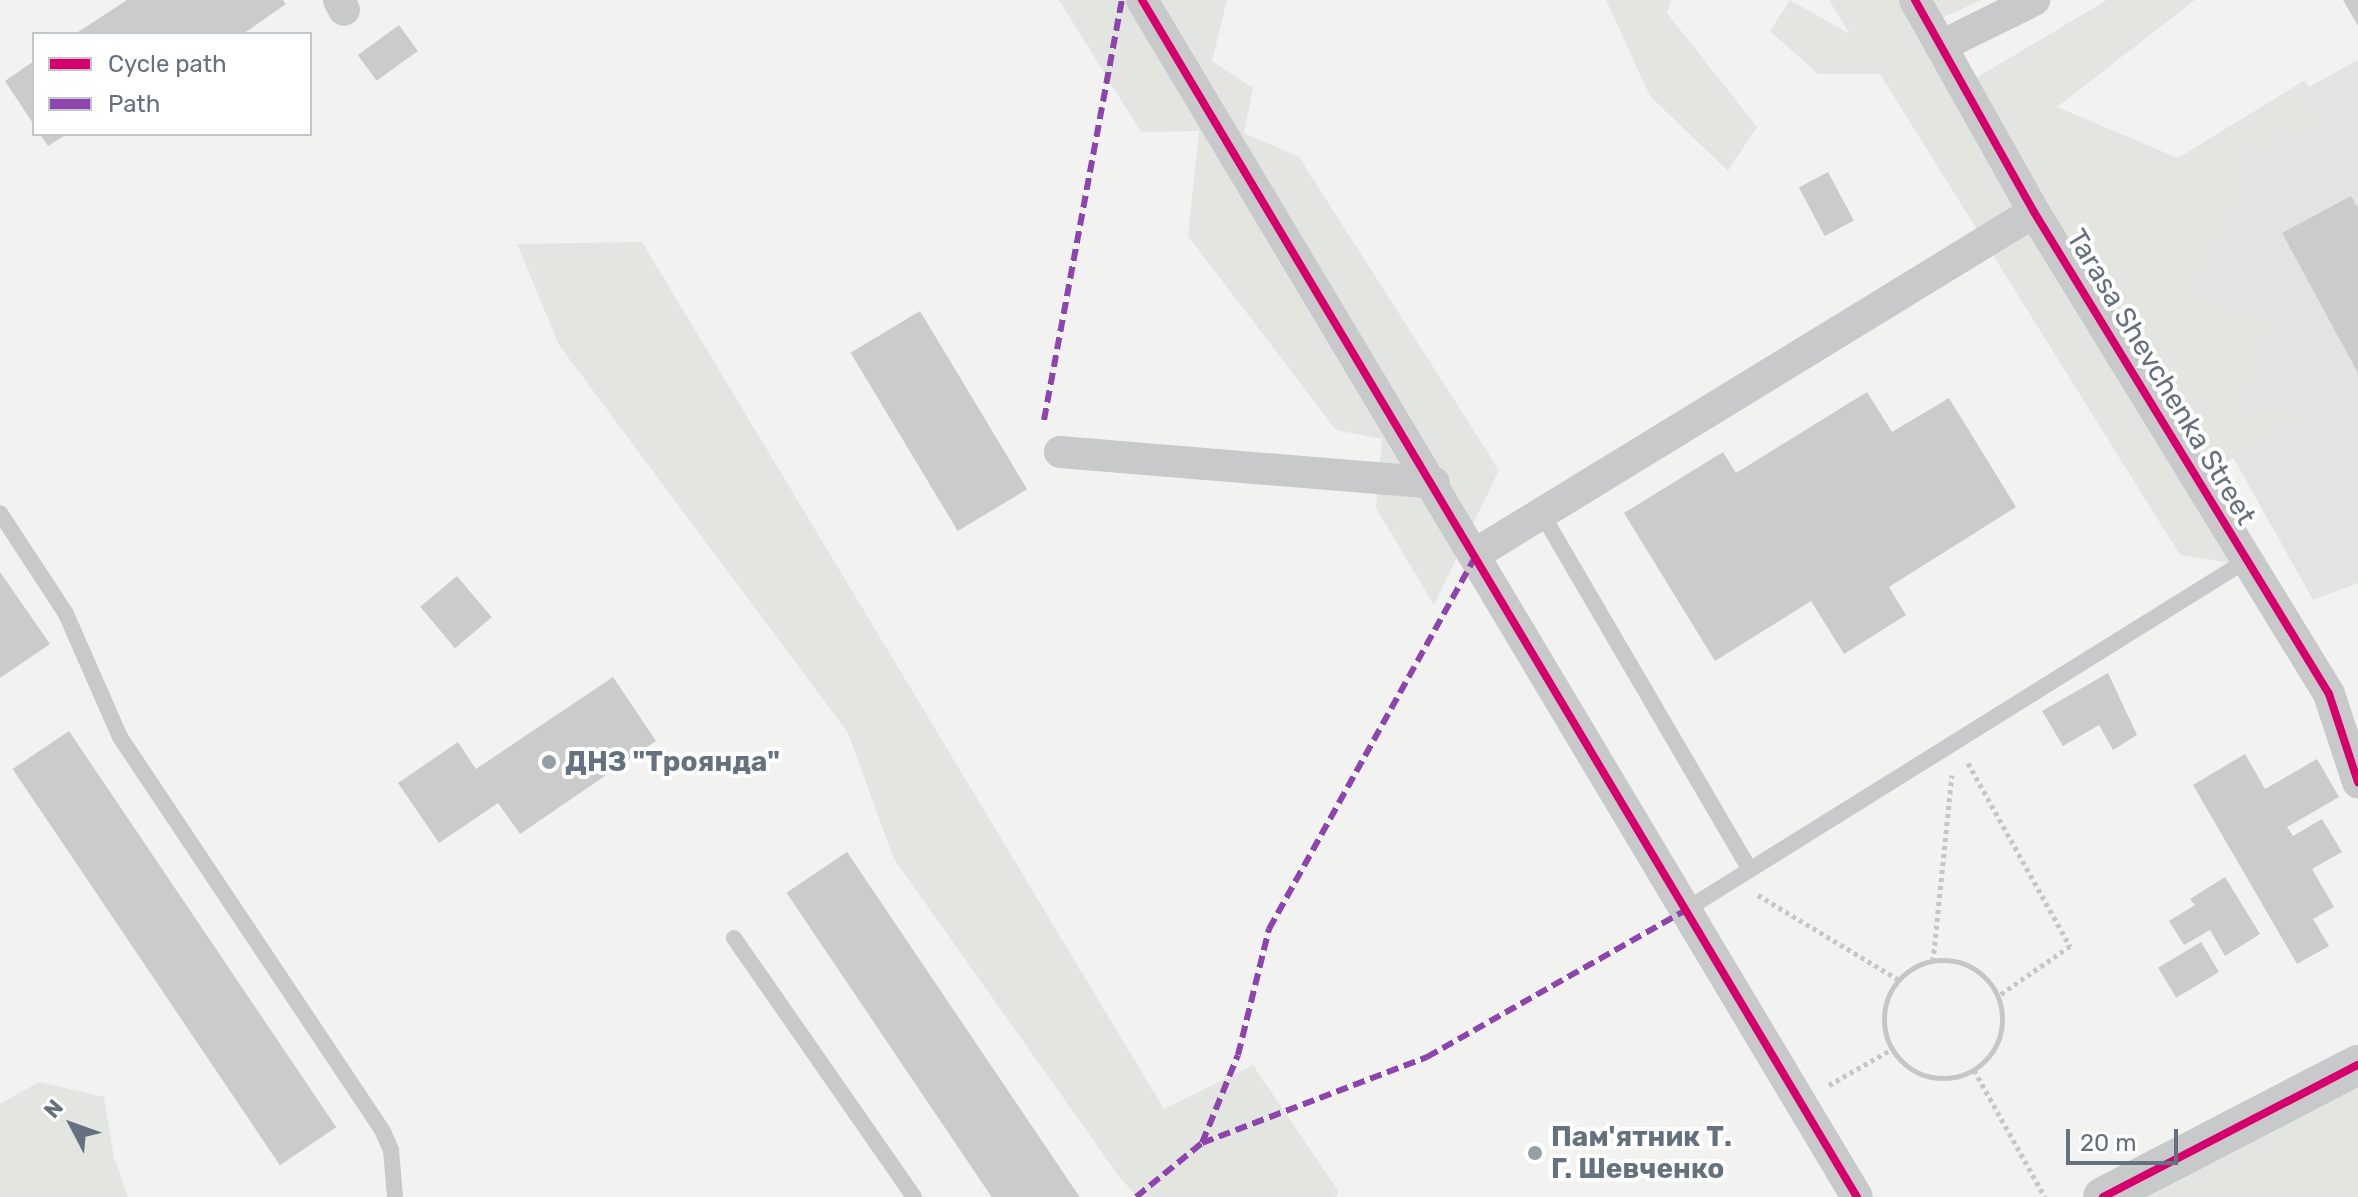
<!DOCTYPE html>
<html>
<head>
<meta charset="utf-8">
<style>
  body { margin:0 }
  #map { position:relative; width:2358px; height:1197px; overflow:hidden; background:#f2f3f1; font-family:Rubik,sans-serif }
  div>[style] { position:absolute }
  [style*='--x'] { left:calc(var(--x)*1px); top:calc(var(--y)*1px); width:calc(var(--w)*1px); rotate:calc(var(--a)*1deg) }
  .built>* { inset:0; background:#e2e4e4 }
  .green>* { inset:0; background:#e2e5e0 }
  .building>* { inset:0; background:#cacccc; transform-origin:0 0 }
  .path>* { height:5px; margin-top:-2.5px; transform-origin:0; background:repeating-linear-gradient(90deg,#c6c6c6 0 4px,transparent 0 8px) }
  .path>.ring { margin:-2.5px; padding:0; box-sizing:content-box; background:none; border:5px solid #c6c6c6; border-radius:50% }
  .service>* { height:16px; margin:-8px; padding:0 8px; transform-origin:8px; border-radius:8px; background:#c8c9ca }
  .minor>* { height:32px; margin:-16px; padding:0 16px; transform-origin:16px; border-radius:16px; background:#c8c9ca }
  .tertiary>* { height:40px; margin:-20px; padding:0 20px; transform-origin:20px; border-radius:20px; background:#c8c9ca }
  .quiet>* { height:6px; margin-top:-3px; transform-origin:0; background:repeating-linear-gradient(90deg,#8e44ad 0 12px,transparent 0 18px) }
  .cycleway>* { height:8px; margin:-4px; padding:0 4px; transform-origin:4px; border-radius:4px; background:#d6006c }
  .dots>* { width:22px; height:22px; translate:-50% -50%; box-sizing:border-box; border:4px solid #fff; border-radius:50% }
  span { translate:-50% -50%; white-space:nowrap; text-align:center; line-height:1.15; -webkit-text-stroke:8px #fff; paint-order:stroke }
  .street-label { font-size:28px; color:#65717e }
  .poi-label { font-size:28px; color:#65717e; font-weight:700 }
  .left { translate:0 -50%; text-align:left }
  .legend { position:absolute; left:32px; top:32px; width:280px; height:104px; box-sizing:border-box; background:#fff; border:2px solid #c1c6cb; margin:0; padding:10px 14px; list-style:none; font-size:24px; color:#65717e }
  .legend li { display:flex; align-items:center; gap:16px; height:40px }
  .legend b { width:40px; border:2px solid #c1c6cb }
  .north { position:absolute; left:32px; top:1085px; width:80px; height:80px; -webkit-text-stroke:6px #fff; paint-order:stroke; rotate:311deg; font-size:22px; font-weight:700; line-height:32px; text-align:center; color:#65717e }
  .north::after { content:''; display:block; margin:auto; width:28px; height:36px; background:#65717e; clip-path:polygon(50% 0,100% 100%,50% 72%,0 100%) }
  .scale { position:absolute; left:2066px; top:1129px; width:112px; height:36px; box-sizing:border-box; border:4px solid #65717e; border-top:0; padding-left:10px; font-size:24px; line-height:28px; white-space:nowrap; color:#65717e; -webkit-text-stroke:6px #fff; paint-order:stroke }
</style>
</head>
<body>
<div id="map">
  <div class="built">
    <i style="clip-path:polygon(2358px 60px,2358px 583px,2313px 600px,2093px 206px)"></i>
  </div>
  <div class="green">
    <i style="clip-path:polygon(1059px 0,1227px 0,1212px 61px,1253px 88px,1244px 133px,1299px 157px,1499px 470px,1434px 605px,1376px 508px,1382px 439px,1336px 430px,1188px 236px,1199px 131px,1141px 132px)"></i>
    <i style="clip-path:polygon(1606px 0,1671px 0,1667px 13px,1757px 127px,1728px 171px,1650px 96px)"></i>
    <i style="clip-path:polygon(1790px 0,1850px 34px,1829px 0,1982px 0,1921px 27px,1976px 78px,2107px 0,2195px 0,2057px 107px,2178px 158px,2305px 80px,2329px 121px,2255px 153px,2189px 296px,2284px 325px,2239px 398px,2300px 417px,2212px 471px,2229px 563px,2180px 555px,1880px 74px,1818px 74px,1770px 31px)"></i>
    <i style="clip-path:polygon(642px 242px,1164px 1109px,1253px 1065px,1339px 1192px,1335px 1197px,1137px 1197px,1118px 1175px,894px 859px,848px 733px,559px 345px,517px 244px)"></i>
    <i style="clip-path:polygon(2358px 1070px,2358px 1197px,2135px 1197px)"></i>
    <i style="clip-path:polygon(39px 1082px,104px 1097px,114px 1157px,128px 1197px,0 1197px,0 1104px)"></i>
  </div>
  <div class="building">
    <i style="clip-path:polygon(127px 0,283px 0,286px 4px,243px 34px,75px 34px)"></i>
    <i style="clip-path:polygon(2343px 0,2358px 0,2358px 26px)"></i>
    <i style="left:399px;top:25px;width:32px;height:51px;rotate:54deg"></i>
    <i style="clip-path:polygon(34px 61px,34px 125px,5px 81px)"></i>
    <i style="clip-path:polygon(40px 134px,67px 134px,48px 146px)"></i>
    <i style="left:1828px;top:172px;width:55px;height:33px;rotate:62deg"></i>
    <i style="clip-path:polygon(2351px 196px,2358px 208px,2358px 373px,2282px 233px)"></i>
    <i style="left:920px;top:311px;width:208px;height:81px;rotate:59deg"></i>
    <i style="clip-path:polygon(1867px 392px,1892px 432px,1949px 398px,2016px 507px,1889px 587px,1906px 615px,1844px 654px,1811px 601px,1715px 661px,1624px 513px,1723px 452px,1736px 473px)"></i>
    <i style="clip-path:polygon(0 572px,50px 644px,0 678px)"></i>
    <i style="left:457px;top:576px;width:54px;height:48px;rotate:50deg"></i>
    <i style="clip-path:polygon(2108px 673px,2137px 735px,2113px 750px,2099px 725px,2063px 746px,2042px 711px)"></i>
    <i style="clip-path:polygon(613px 677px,656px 741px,520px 834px,498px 803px,439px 843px,398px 783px,458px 742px,476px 769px)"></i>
    <i style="left:69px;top:731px;width:478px;height:68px;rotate:56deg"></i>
    <i style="clip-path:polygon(2245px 754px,2265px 789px,2317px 759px,2339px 797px,2287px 827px,2293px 836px,2322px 819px,2342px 852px,2312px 869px,2334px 907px,2313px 919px,2329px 946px,2297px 964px,2193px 785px)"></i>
    <i style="left:847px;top:852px;width:417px;height:73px;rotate:56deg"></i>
    <i style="clip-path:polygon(2225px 877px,2260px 934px,2225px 956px,2210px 930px,2184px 945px,2169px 921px,2195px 905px,2190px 899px)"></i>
    <i style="left:2201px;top:942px;width:35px;height:50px;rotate:59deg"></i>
  </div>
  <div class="path">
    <i style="--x:1968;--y:763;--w:210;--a:60.9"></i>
    <i style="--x:2070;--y:946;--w:88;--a:145.2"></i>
    <i style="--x:1758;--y:895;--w:165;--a:31.1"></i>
    <i class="ring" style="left:1884px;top:960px;width:113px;height:113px"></i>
    <i style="--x:1933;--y:961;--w:187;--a:-84.2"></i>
    <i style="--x:1974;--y:1070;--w:145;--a:60.8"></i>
    <i style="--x:1829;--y:1085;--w:73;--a:-29.7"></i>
  </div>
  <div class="service">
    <i style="--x:0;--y:513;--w:121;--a:56.8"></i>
    <i style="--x:66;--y:614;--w:134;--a:66.3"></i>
    <i style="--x:120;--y:737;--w:475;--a:56.3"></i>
    <i style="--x:383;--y:1132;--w:20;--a:66"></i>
    <i style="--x:391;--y:1150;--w:47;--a:85.1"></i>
    <i style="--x:1542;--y:514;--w:412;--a:59.7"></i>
    <i style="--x:1687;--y:909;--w:660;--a:-31.93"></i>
    <i style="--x:734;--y:938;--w:315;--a:55.2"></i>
  </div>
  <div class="minor">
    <i style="--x:339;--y:0;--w:11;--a:63"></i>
    <i style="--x:1142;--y:0;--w:1394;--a:59.15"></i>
    <i style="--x:1915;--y:0;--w:243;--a:60.7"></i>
    <i style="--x:2034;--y:212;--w:565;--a:58.53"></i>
    <i style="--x:2329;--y:694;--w:93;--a:71.8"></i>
    <i style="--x:1941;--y:46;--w:104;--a:-26.3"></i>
    <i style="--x:1060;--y:452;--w:375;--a:4.7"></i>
    <i style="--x:1477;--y:553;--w:653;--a:-31.48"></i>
  </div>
  <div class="tertiary">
    <i style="--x:2103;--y:1197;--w:287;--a:-27.4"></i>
  </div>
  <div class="quiet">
    <i style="--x:1044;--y:420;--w:427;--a:-79.5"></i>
    <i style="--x:1202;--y:1143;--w:95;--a:-67.8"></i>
    <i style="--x:1238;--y:1055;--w:130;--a:-76.2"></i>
    <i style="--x:1269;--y:929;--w:430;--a:-61"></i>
    <i style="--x:1136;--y:1197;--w:85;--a:-39.3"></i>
    <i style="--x:1202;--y:1143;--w:241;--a:-20.9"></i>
    <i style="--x:1427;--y:1057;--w:299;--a:-29.6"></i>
  </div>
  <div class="cycleway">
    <i style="--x:1142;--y:0;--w:1394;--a:59.15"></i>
    <i style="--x:1915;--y:0;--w:243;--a:60.7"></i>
    <i style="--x:2034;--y:212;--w:565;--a:58.53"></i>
    <i style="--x:2329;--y:694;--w:93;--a:71.8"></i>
    <i style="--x:2103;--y:1197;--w:287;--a:-27.4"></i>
  </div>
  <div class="dots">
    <i style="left:549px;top:762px;background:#969ea6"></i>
    <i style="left:1535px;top:1153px;background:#969ea6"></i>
  </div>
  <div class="street-label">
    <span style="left:2161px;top:377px;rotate:59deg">Tarasa Shevchenka Street</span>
  </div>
  <div class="poi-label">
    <span class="left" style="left:565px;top:762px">ДНЗ "Троянда"</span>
    <span class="left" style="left:1551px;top:1153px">Пам'ятник Т.<br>Г. Шевченко</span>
  </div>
  <ul class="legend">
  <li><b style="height:10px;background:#d6006c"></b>Cycle path</li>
  <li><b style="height:10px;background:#8e44ad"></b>Path</li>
  </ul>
  <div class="north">N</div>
  <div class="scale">20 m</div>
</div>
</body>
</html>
